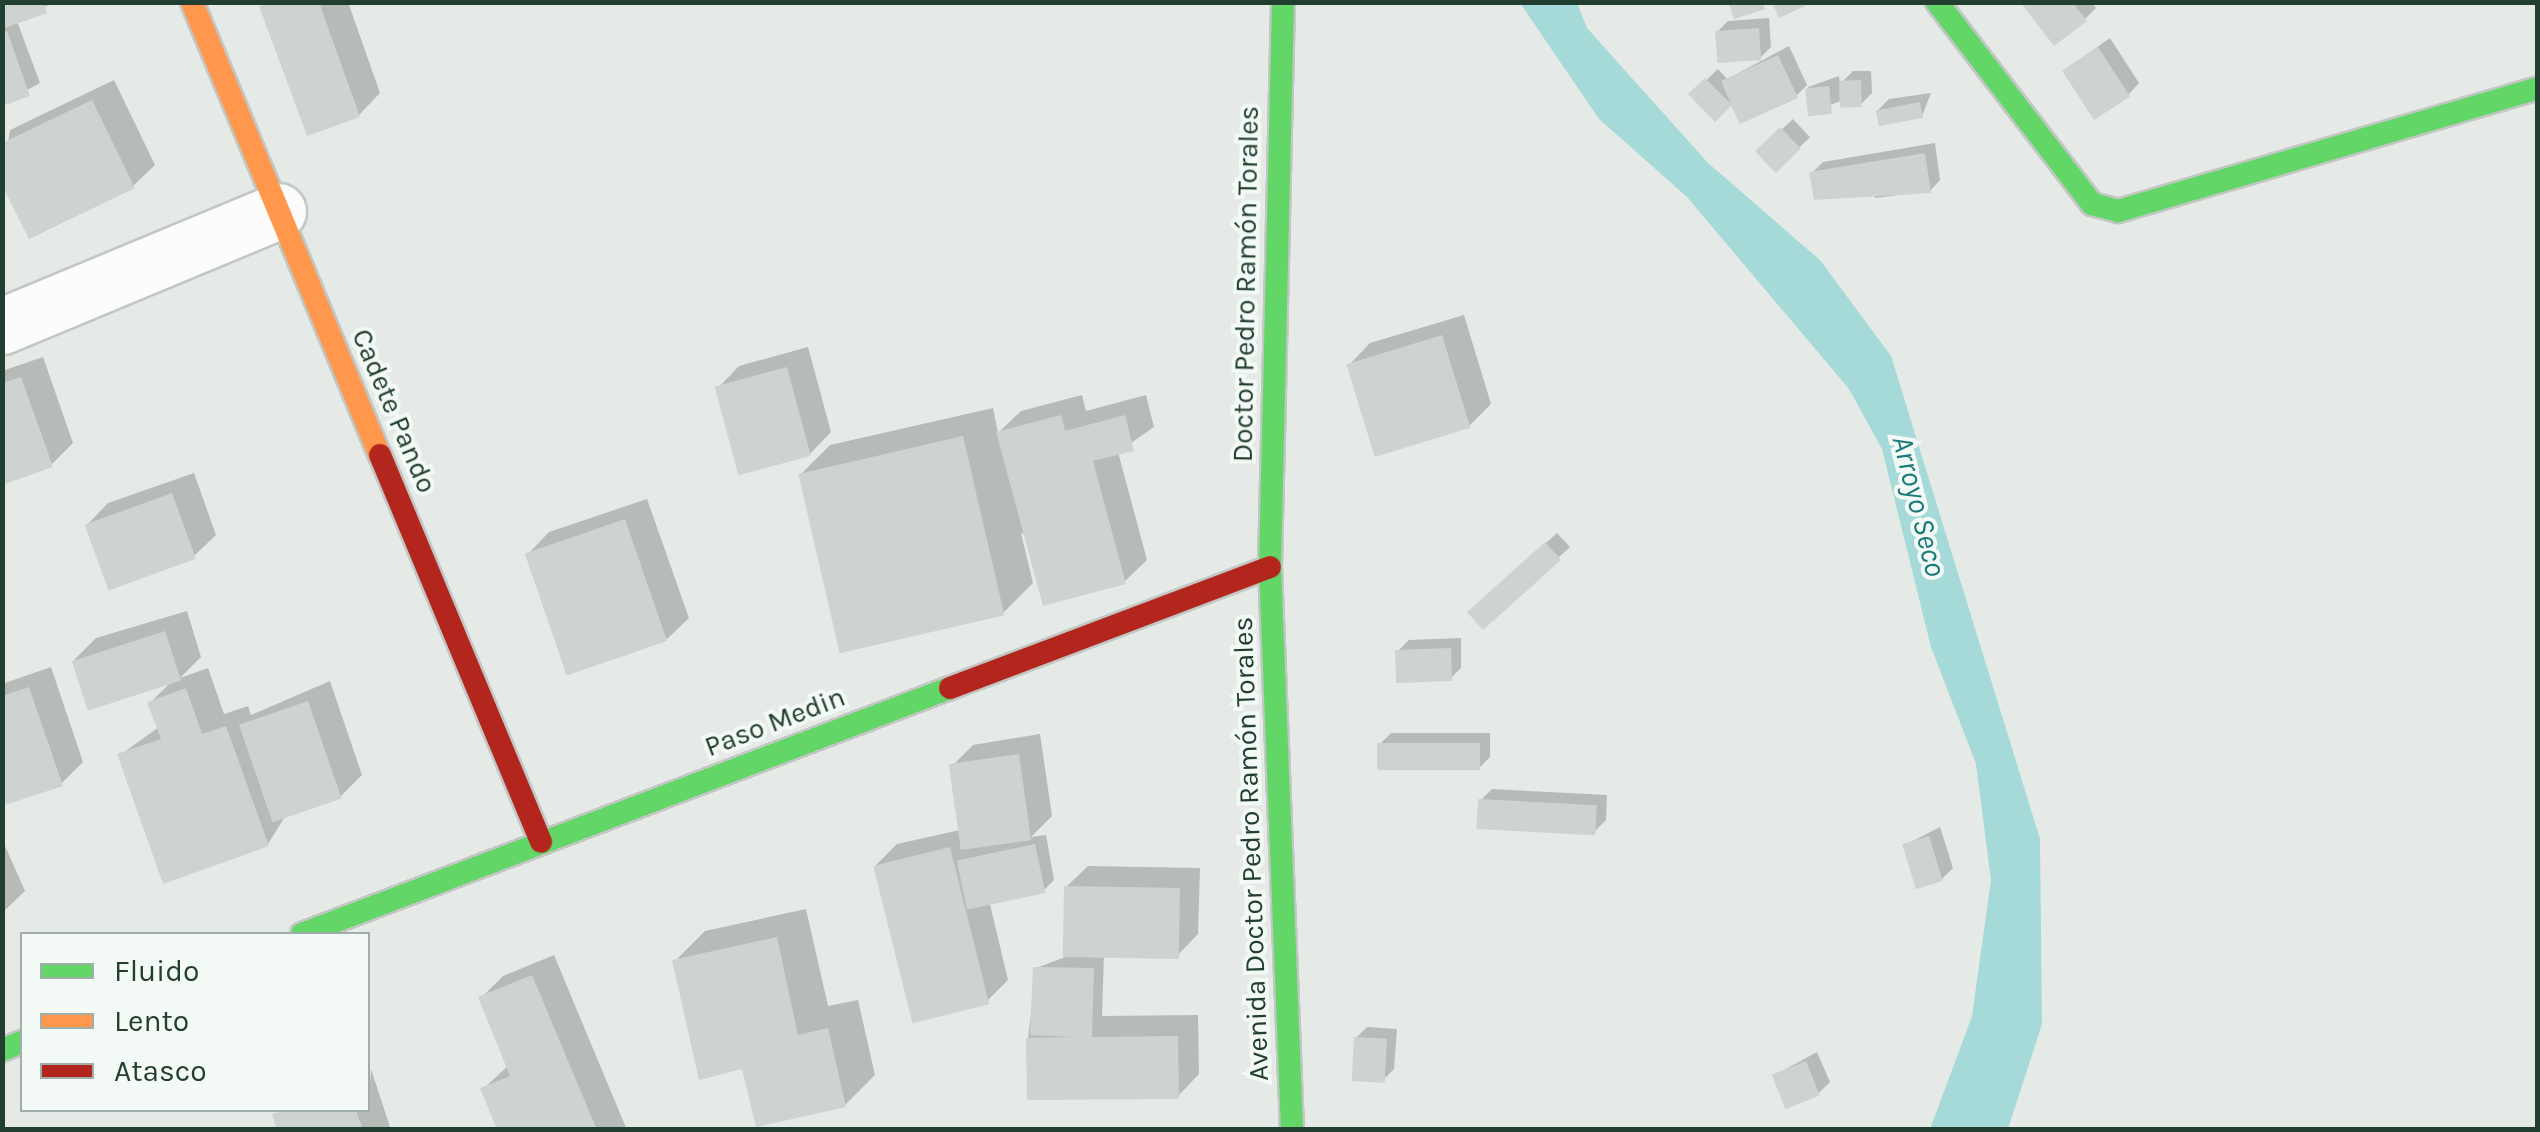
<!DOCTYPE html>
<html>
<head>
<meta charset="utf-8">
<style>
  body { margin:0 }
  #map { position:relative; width:2540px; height:1132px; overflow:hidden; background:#e5eae7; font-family:Karla,sans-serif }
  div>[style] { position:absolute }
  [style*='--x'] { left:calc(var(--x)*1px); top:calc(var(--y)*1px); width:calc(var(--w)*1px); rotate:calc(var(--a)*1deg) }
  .water>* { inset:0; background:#a5dad8 }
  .shadow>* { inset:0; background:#0003; transform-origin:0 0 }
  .building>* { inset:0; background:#cdd3d0; transform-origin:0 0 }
  .roads { filter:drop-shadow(2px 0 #c2c7c4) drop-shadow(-2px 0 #c2c7c4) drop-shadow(0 2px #c2c7c4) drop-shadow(0 -2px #c2c7c4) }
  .street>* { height:55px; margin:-27.5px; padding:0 27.5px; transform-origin:27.5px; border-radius:27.5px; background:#fbfcfb }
  .fast>* { height:22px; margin:-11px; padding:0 11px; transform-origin:11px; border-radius:11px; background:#63d668 }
  .slow>* { height:22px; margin:-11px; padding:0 11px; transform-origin:11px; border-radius:11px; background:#ff974d }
  .jam>* { height:22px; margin:-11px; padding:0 11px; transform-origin:11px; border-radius:11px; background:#b3261e }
  span { translate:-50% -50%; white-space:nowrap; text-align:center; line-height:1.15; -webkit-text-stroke:8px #f3f9f5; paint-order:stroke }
  .street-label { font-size:28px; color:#223e31 }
  .water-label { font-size:30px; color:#1a7b7b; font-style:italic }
  .frame { position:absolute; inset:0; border:5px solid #223e31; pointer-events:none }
  .legend { position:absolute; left:20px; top:932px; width:350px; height:180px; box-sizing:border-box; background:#f3f9f5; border:2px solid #9faea7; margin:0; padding:12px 18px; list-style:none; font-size:30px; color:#223e31 }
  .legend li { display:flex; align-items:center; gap:20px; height:50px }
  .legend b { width:50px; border:2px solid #9faea7 }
</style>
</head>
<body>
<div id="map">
  <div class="water">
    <i style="clip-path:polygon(1520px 3px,1577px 3px,1587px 28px,1708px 163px,1820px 260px,1891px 356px,2040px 839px,2042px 1024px,2008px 1129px,1930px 1129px,1972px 1016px,1991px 880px,1976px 764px,1931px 647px,1882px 449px,1849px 389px,1687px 197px,1599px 119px)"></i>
  </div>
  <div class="shadow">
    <i style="clip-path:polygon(2px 2px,54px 2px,17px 21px,40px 83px,2px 104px)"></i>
    <i style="clip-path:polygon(267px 2px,348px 2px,380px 93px,359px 115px)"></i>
    <i style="clip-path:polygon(2023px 2px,2091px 2px,2096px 8px,2085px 19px)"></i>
    <i style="clip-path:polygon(1769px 18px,1771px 47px,1760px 58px,1717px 32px,1728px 21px)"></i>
    <i style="clip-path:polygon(2110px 38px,2139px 83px,2129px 94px,2065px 70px)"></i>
    <i style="clip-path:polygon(1789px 46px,1807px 85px,1796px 96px,1732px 102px,1715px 119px,1692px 94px,1718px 69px,1727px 79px)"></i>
    <i style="clip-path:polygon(1853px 71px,1871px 71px,1872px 93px,1861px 104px,1843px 100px,1810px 113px,1808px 87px,1839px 76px,1840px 84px)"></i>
    <i style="clip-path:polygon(114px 80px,155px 165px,133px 186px,2px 180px,10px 130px)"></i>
    <i style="clip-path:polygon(1931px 93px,1922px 116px,1878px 110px,1889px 99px)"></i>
    <i style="left:1793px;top:119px;width:25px;height:47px;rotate:47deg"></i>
    <i style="clip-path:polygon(1935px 143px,1940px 180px,1930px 191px,1875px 198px,1873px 187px,1812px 173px,1823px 162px)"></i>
    <i style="clip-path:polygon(1464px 315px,1491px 404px,1469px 426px,1349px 365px,1370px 343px)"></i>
    <i style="clip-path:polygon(808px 347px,831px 432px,810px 454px,718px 388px,739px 366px)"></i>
    <i style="clip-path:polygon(43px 357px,73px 443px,52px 464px,2px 482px,2px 371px)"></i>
    <i style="clip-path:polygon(1082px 395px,1086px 411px,1146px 395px,1154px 427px,1118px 452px,1147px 560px,1125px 581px,1021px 533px,1033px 583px,1003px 613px,800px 475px,830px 445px,993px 408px,998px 433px,1021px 411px)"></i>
    <i style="clip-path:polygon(194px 473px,216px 535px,194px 556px,87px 525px,108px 503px)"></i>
    <i style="clip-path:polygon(647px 499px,689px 618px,667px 639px,528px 554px,549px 532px)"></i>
    <i style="clip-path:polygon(1557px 533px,1570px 547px,1484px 626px,1481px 601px)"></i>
    <i style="clip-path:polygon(187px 611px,201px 657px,180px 678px,208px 668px,224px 714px,248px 706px,251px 715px,330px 681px,362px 775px,340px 797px,286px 815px,268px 844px,120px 755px,159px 727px,150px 703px,172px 681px,74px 660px,96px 638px)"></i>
    <i style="clip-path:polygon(1461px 638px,1461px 668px,1450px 679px,1398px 651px,1409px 640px)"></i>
    <i style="clip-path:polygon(51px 667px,83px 762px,61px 784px,2px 803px,2px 684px)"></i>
    <i style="clip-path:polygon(1391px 733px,1490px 733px,1490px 757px,1479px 768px,1380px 744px)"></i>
    <i style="clip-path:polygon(1040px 734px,1052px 816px,1031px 837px,1046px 835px,1054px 880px,1043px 891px,989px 900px,1008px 980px,986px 1002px,875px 866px,897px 844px,960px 830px,951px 767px,973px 745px)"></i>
    <i style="clip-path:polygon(1492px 789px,1607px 795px,1606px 820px,1595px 831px,1481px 800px)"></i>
    <i style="clip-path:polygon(1940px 827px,1953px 868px,1942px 879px,1905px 845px)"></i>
    <i style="clip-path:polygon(2px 839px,25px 891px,2px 913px)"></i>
    <i style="clip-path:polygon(1088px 866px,1200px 868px,1198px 934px,1177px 956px,1104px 955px,1102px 1016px,1198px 1015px,1199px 1074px,1178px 1096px,1028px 1039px,1036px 968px,1065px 957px,1066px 887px)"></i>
    <i style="clip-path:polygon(806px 909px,828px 1006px,858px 1000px,875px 1075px,845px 1105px,744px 1066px,675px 961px,705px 931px)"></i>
    <i style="clip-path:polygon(554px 955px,627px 1130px,500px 1130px,483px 1089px,509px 1065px,481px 998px,503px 976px)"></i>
    <i style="clip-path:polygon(1367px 1027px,1397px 1029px,1394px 1069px,1383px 1080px,1356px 1038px)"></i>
    <i style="clip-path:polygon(1817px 1052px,1830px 1082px,1819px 1093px,1775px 1075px)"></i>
    <i style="clip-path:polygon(371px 1069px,391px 1130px,280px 1130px,280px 1110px,368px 1110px)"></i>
  </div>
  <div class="building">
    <i style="clip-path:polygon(2px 2px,43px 2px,47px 13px,2px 29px)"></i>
    <i style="clip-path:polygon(269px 2px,319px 2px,360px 117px,307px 136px,259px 6px)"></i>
    <i style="clip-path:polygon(1728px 2px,1763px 2px,1765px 9px,1734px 19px)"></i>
    <i style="clip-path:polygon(1772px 2px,1804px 2px,1805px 6px,1779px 18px)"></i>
    <i style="clip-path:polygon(2020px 2px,2072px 2px,2087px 21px,2054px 46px)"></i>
    <i style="left:1759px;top:28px;width:32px;height:44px;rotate:86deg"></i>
    <i style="clip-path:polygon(7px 31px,30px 96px,2px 106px,2px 33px)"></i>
    <i style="left:2098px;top:47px;width:59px;height:43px;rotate:57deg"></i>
    <i style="clip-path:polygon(1778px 55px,1798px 98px,1740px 124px,1731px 106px,1715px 122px,1688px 94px,1705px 78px,1731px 104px,1721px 81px)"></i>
    <i style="left:1861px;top:80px;width:27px;height:22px;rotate:88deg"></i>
    <i style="left:1829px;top:86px;width:28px;height:24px;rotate:84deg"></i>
    <i style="clip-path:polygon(92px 100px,135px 188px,29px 239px,2px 185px,2px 143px)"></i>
    <i style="left:1920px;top:102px;width:16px;height:45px;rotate:79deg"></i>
    <i style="left:1780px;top:127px;width:30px;height:35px;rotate:46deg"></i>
    <i style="clip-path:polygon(1925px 153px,1931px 193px,1814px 200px,1809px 172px)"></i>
    <i style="left:1442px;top:335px;width:97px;height:100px;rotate:73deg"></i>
    <i style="left:787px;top:367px;width:92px;height:75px;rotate:75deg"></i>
    <i style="clip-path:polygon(21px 377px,53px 467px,2px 485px,2px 383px)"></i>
    <i style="clip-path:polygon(1061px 415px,1065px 431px,1125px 415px,1134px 451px,1093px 461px,1126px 584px,1043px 606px,996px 432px)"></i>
    <i style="left:963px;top:436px;width:184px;height:169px;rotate:77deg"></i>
    <i style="left:172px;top:493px;width:70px;height:93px;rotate:70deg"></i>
    <i style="left:625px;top:519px;width:129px;height:106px;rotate:71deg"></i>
    <i style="left:1545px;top:542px;width:24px;height:105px;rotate:48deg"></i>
    <i style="left:165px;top:631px;width:52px;height:98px;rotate:72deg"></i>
    <i style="left:1451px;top:648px;width:33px;height:56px;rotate:88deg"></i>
    <i style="clip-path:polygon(29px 687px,63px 786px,2px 806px,2px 696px)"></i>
    <i style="clip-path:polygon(186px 688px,202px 734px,226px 726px,269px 846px,163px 884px,117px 754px,161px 739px,147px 702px)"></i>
    <i style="left:308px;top:701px;width:103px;height:73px;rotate:71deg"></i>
    <i style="left:1377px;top:743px;width:103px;height:27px"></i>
    <i style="left:1019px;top:754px;width:87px;height:71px;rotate:82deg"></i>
    <i style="left:1478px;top:799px;width:119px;height:30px;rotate:3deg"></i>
    <i style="left:1929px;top:836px;width:47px;height:28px;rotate:73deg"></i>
    <i style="left:1035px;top:844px;width:50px;height:80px;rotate:78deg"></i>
    <i style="left:950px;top:847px;width:162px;height:79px;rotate:76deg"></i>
    <i style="left:1064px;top:886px;width:116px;height:71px;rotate:1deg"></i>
    <i style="clip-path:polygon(777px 937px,798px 1035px,828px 1028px,846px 1107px,756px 1127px,742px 1069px,699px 1080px,672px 960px)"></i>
    <i style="clip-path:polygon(1033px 967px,1094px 968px,1092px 1037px,1178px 1036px,1179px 1099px,1027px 1100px,1026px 1038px,1074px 1037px,1030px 1035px)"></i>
    <i style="clip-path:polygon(532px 975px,597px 1130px,497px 1130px,480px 1088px,510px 1076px,478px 997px)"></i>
    <i style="left:1354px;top:1037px;width:33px;height:44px;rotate:3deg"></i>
    <i style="left:1806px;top:1061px;width:37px;height:37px;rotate:68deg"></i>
    <i style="clip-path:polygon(287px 1110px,356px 1110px,363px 1130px,277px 1130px,272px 1114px)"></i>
  </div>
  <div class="roads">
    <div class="street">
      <i style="--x:2;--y:326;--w:299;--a:-22.6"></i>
    </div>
    <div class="fast">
      <i style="--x:1283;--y:2;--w:565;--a:91.32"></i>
      <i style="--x:1270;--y:567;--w:563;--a:87.76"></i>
      <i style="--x:1937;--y:2;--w:255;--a:52.5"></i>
      <i style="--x:2092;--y:204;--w:27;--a:15"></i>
      <i style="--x:2118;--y:211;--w:438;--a:-16.3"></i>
      <i style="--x:302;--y:934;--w:693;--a:-20.79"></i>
      <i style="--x:2;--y:1050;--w:22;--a:-22"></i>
    </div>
    <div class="slow">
      <i style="--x:192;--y:2;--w:490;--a:67.5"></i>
    </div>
    <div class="jam">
      <i style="--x:380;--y:455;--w:419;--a:67.4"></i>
      <i style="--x:950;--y:688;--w:342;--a:-20.7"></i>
    </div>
  </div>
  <div class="street-label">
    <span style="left:1246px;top:284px;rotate:-89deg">Doctor Pedro Ramón Torales</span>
    <span style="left:394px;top:411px;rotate:67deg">Cadete Pando</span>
    <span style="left:775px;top:722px;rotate:-21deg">Paso Medin</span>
    <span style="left:1251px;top:849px;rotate:-92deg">Avenida Doctor Pedro Ramón Torales</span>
  </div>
  <div class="water-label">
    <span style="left:1919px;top:506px;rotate:76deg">Arroyo Seco</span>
  </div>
  <div class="frame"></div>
  <ul class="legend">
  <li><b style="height:12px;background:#63d668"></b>Fluido</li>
  <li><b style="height:12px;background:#ff974d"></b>Lento</li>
  <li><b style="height:12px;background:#b3261e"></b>Atasco</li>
  </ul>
</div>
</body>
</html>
